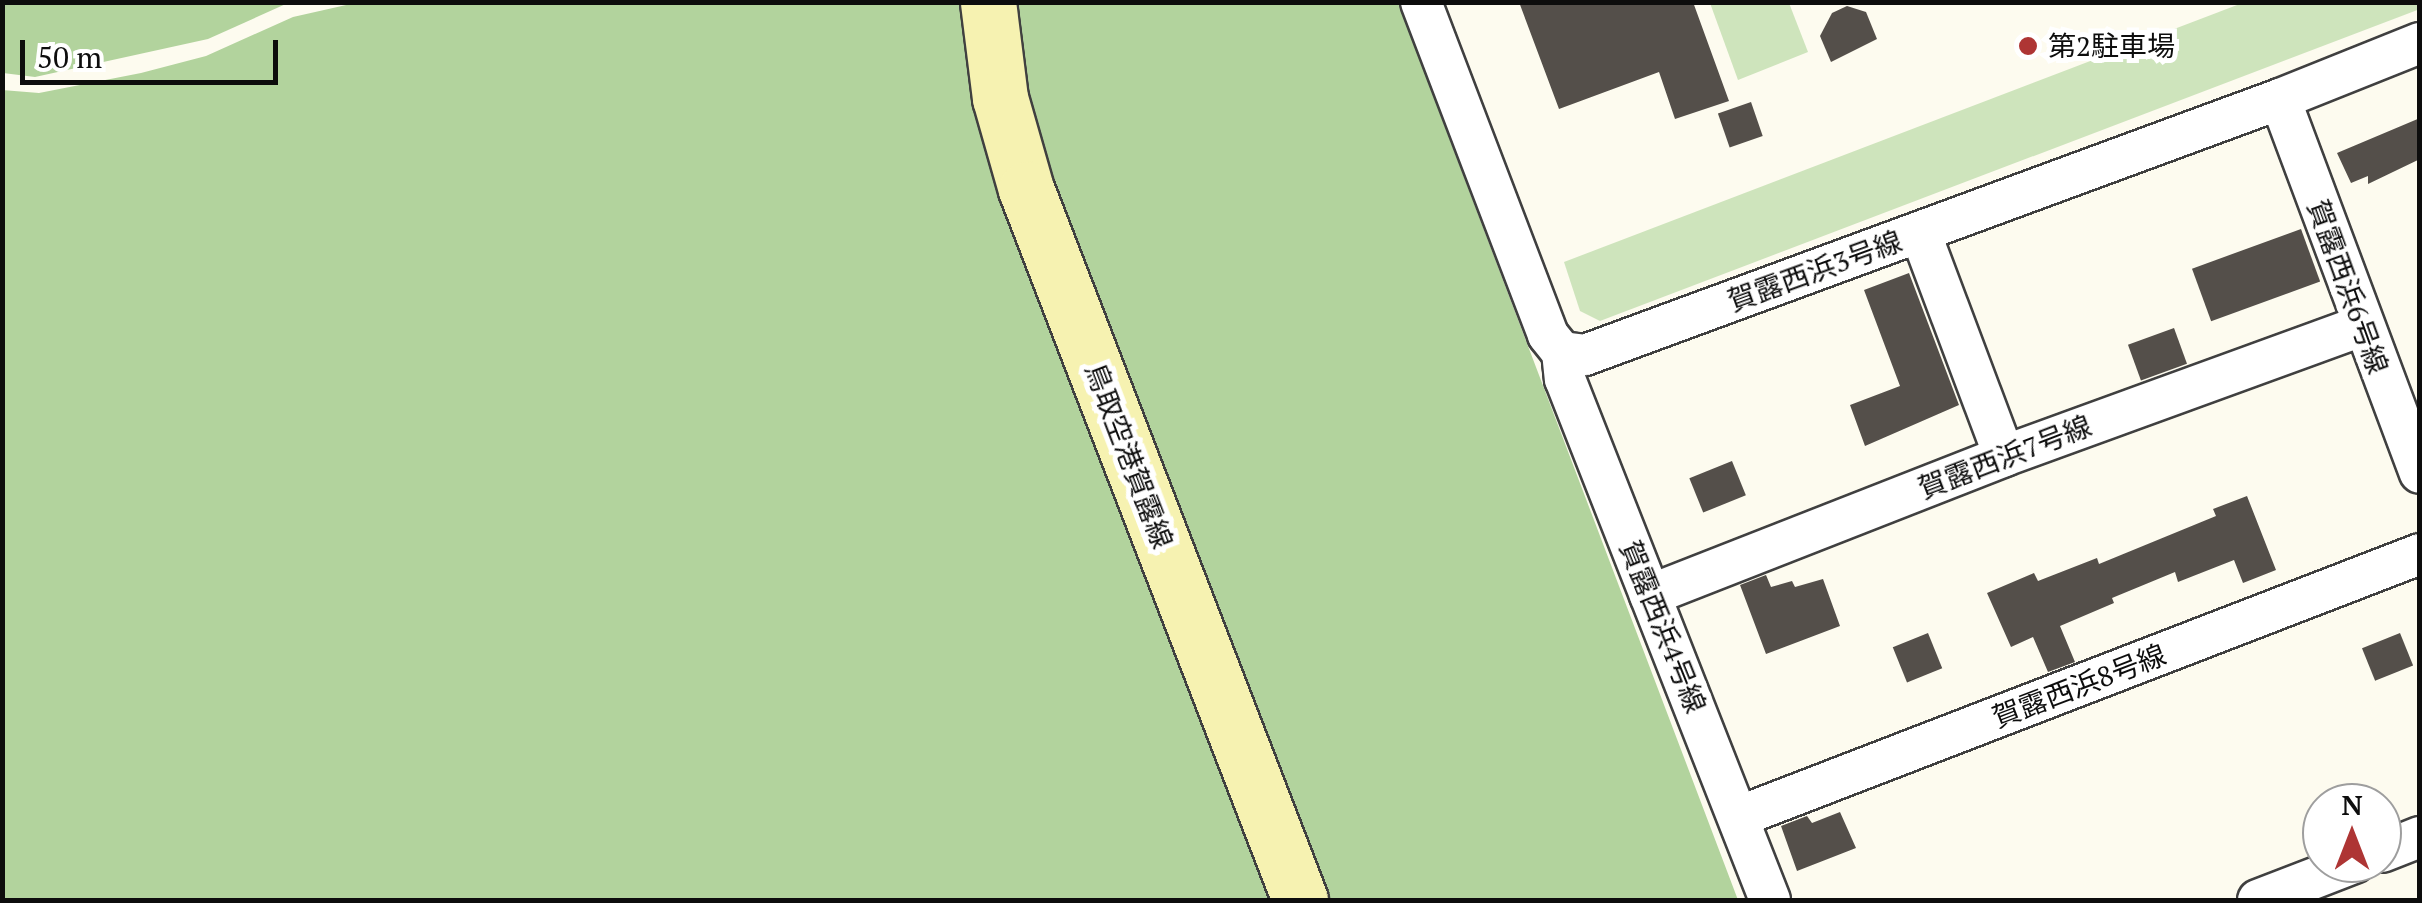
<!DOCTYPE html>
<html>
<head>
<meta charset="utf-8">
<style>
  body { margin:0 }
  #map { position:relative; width:2422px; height:903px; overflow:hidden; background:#fdfbef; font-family:"PT Serif","Noto Sans JP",serif }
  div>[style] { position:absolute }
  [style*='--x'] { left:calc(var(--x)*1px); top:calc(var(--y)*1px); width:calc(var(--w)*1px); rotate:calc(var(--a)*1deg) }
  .green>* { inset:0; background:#cee4bc }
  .forest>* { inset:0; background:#b2d39d }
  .building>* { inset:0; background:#544f4a; transform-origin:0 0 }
  .roads { filter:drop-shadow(2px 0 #404040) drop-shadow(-2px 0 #404040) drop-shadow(0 2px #404040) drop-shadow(0 -2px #404040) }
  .minor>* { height:40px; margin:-20px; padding:0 20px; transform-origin:20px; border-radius:20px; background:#fff }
  .secondary>* { height:55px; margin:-27.5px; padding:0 27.5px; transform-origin:27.5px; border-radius:27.5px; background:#f6f2b1 }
  .dots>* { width:28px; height:28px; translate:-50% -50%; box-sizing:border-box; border:5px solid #fff; border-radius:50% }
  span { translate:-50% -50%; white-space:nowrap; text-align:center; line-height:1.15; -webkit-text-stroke:10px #fff; paint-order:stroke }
  .poi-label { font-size:28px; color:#0d0d0d }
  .left { translate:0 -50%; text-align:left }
  .street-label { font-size:28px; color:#0d0d0d }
  .frame { position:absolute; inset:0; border:5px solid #0d0d0d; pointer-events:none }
  .north { position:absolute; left:2302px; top:783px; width:100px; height:100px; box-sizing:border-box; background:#fff; border:2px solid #9e9e9e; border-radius:50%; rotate:0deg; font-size:28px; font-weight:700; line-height:40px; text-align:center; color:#0d0d0d }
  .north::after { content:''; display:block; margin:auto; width:35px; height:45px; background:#ae3534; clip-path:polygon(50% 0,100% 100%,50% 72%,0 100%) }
  .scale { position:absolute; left:20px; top:40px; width:258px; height:45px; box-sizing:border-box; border:5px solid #0d0d0d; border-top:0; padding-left:12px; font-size:30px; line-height:35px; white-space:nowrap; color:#0d0d0d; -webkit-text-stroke:8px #fff; paint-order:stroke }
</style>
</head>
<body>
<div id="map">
  <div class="green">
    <i style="clip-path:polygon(2245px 2px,2419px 2px,2420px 9px,1600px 321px,1580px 311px,1564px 262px)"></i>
    <i style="clip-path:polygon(1710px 3px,1789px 3px,1808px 52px,1738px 80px)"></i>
  </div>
  <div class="forest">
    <i style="clip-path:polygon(3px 2px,288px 2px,288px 3px,208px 39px,35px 77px,3px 73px)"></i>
    <i style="clip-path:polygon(355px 3px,1398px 3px,1738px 900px,3px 900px,2px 90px,39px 93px,141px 73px,206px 56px,293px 17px)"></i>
  </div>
  <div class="building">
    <i style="clip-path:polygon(1519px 2px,1693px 2px,1729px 101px,1675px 119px,1659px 72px,1559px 109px)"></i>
    <i style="clip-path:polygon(1847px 6px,1866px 12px,1877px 39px,1831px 62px,1820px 36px,1832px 13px)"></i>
    <i style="left:1751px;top:102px;width:36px;height:35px;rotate:71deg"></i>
    <i style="clip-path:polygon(2420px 118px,2420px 159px,2368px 184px,2368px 176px,2351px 183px,2337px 153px)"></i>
    <i style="left:2301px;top:229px;width:56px;height:116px;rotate:70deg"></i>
    <i style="clip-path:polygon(1909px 273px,1959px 405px,1865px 446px,1850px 405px,1900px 386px,1864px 290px)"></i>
    <i style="left:2174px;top:328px;width:38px;height:49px;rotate:70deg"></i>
    <i style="left:1732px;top:461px;width:37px;height:46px;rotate:68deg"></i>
    <i style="clip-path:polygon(2247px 496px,2276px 570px,2243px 583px,2234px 560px,2178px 582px,2175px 572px,2112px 598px,2114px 603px,2060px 626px,2075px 662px,2048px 672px,2033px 637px,2011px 647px,1987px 593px,2034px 573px,2038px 581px,2097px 558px,2099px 564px,2216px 516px,2213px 509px)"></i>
    <i style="clip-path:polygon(1766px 575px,1771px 587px,1792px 581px,1795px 587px,1823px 579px,1840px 626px,1766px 654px,1740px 585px)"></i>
    <i style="left:1928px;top:633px;width:38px;height:38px;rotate:68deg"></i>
    <i style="left:2400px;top:633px;width:35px;height:41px;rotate:68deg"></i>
    <i style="clip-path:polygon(1840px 812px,1856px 848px,1797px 871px,1781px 826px,1807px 816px,1812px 823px)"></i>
  </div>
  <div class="roads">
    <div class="minor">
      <i style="--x:1421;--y:2;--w:356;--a:69.1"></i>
      <i style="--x:1548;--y:335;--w:22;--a:51"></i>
      <i style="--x:1562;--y:352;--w:23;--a:7"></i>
      <i style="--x:1585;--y:355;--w:741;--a:-20.22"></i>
      <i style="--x:2280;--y:99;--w:151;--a:-21.8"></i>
      <i style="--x:2280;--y:99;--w:399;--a:69.5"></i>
      <i style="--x:1920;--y:232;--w:239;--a:69.4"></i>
      <i style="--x:1562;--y:352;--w:27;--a:84"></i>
      <i style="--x:1565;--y:379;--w:560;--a:68.52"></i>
      <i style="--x:1650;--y:595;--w:380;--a:-21.4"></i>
      <i style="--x:2004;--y:456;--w:381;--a:-20"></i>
      <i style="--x:1738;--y:817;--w:731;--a:-21.09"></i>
      <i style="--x:2382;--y:852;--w:41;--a:-21.5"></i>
      <i style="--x:2258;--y:900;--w:103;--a:-21.1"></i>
    </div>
    <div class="secondary">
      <i style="--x:988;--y:2;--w:97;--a:82.9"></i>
      <i style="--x:1000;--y:98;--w:95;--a:74.1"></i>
      <i style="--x:1026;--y:189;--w:762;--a:68.92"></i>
    </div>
  </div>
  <div class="dots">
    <i style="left:2028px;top:46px;background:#ae3534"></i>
  </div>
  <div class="poi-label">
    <span class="left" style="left:2048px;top:46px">第2駐車場</span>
  </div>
  <div class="street-label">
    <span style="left:1815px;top:271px;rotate:-20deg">賀露西浜3号線</span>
    <span style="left:2348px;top:287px;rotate:70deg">賀露西浜6号線</span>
    <span style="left:1129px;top:456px;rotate:69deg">鳥取空港賀露線</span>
    <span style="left:2005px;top:457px;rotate:-21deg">賀露西浜7号線</span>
    <span style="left:1663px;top:627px;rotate:68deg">賀露西浜4号線</span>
    <span style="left:2079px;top:686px;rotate:-21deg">賀露西浜8号線</span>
  </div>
  <div class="frame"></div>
  <div class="north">N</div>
  <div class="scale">50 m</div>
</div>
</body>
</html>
